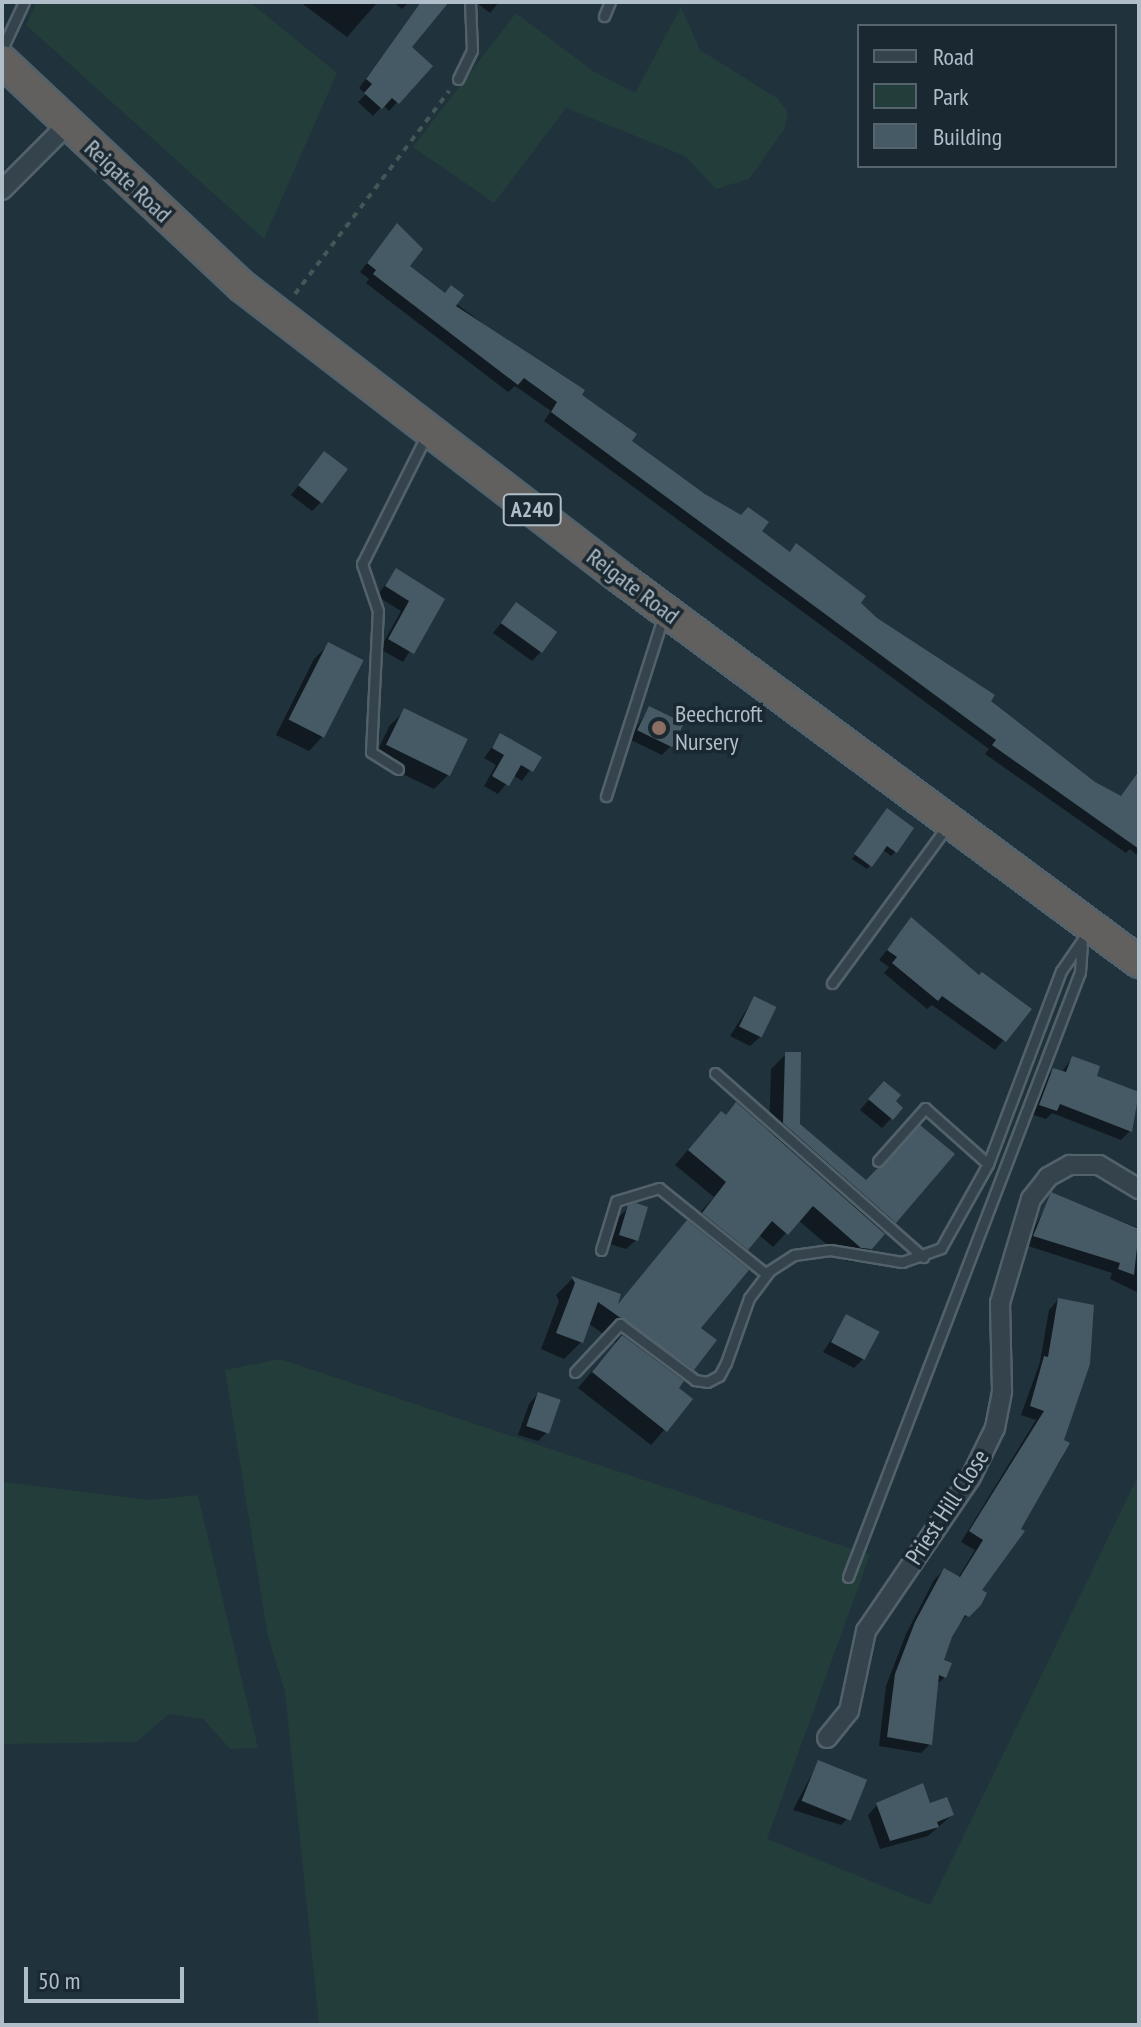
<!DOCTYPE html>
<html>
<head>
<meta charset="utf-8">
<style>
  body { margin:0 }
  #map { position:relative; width:1141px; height:2027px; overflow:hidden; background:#20323c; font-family:"PT Sans Narrow",sans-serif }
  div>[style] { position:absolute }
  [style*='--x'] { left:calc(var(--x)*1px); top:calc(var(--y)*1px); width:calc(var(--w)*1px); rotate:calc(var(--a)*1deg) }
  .green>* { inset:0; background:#223d3a }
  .shadow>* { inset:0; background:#0007 }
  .building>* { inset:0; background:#465a65; transform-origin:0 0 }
  .path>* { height:4px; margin-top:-2px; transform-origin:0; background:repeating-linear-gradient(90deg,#405956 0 6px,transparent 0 12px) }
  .roads { filter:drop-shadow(2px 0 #52616a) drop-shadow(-2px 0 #52616a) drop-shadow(0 2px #52616a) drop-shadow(0 -2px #52616a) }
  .service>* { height:9px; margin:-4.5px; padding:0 4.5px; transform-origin:4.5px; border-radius:4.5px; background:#34434c }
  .minor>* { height:18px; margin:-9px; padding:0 9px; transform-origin:9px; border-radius:9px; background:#34434c }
  .trunk>* { height:30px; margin:-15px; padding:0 15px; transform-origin:15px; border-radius:15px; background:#62605e }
  .dots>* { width:22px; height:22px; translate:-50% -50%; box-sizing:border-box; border:4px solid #192831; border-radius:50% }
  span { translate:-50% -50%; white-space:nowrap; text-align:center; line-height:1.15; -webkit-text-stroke:7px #192831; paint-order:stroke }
  .shield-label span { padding:2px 6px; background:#192831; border:2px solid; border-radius:6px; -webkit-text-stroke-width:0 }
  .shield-label { font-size:22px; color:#afbec8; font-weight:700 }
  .street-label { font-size:24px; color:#afbec8 }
  .poi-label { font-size:24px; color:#afbec8 }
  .left { translate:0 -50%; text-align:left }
  .frame { position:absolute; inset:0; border:4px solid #afbec8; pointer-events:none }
  .legend { position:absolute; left:857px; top:24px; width:260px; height:144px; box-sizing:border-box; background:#192831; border:2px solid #55646d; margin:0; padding:10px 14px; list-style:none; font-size:24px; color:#afbec8 }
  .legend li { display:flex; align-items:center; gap:16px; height:40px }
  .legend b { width:40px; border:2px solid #55646d }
  .scale { position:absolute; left:24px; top:1967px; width:160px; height:36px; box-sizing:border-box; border:4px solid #afbec8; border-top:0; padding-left:10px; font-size:24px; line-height:28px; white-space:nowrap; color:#afbec8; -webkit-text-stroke:6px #192831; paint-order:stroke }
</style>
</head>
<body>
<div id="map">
  <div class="green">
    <i style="clip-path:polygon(37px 2px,250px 2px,337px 73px,264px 239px,26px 25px)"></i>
    <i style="clip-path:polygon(681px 7px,700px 50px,777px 98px,788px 112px,785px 128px,749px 179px,716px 189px,685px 156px,566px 108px,494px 203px,413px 147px,516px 13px,593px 71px,635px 93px)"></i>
    <i style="clip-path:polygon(280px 1359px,870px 1555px,767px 1839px,930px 1905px,1139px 1474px,1139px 2025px,319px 2025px,285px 1692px,268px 1637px,225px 1370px)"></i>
    <i style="clip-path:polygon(2px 1482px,149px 1500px,198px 1495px,258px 1748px,230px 1749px,203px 1719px,169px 1714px,136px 1742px,2px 1744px)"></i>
  </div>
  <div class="shadow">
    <i style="clip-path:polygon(300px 2px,376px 2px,377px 3px,347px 37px)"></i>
    <i style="clip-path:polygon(393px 2px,409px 2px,402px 9px)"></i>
    <i style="clip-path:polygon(422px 2px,435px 2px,410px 48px,430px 66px,389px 111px,383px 105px,373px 116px,358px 102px,366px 94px,359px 88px)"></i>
    <i style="clip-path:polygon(476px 2px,499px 2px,490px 13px)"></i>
    <i style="clip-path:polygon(389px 234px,407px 267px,579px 395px,630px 441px,789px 553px,796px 546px,876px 620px,1094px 783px,1119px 798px,1132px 784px,1139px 790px,1139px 857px,1130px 849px,1126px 853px,985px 754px,989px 749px,544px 421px,551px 411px,515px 386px,508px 392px,366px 283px,369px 279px,360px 272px)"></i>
    <i style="clip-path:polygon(324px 453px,321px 502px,312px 511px,291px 495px)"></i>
    <i style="clip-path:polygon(396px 570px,442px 599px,403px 662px,380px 649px,401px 611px,377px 596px)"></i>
    <i style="clip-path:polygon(516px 605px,541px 652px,532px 661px,493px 633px)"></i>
    <i style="clip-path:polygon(328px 645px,323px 736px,309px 751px,276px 735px,314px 659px)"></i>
    <i style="clip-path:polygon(649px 708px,671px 746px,662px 755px,629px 739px)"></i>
    <i style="clip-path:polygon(405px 711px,449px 774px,434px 789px,373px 760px,390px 725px)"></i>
    <i style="clip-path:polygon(500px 736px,539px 758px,522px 781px,513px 775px,498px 794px,484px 786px,496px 765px,484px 758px)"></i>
    <i style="clip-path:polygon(883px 815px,895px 852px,891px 856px,882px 849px,867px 869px,852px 859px)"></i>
    <i style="clip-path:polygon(911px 920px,979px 978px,1029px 1009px,995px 1050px,932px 1005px,927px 1009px,884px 973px,889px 967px,879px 960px)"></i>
    <i style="clip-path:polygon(754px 998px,760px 1037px,750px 1046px,730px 1036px)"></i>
    <i style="clip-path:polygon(786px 1054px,798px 1125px,894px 1221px,856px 1262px,846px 1261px,798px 1220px,773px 1247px,758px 1234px,734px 1261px,698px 1328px,692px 1368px,676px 1388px,690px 1400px,651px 1445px,578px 1388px,616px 1343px,588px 1323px,581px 1342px,564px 1359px,541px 1349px,559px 1301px,556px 1295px,572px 1279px,618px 1296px,615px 1307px,714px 1197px,675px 1165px,707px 1128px,721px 1114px,769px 1134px,771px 1069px)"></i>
    <i style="clip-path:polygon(1072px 1058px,1094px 1077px,1139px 1094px,1131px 1130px,1121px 1140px,1052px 1113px,1046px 1119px,1031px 1114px,1044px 1079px,1053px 1070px,1061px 1073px)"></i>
    <i style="clip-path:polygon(875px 1093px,901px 1108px,882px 1128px,860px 1110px)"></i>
    <i style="clip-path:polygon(1052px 1195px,1139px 1228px,1139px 1293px,1110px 1279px,1112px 1273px,1025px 1245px)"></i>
    <i style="clip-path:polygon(629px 1207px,636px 1240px,626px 1249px,610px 1244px,619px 1217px)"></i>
    <i style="clip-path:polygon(1058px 1300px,1062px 1440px,1067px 1444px,1061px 1460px,979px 1590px,979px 1604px,957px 1625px,941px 1661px,945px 1677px,936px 1685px,930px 1744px,921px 1753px,879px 1746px,886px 1686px,906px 1634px,934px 1580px,944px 1570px,958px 1578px,975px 1550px,961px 1542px,1036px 1420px,1021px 1415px,1040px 1362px,1049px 1310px)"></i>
    <i style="clip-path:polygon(847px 1316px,863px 1359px,854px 1368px,823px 1352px)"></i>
    <i style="clip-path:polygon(538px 1394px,547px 1432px,538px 1441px,518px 1435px,529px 1404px)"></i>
    <i style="clip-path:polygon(818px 1763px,851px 1815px,841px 1825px,793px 1810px)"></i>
    <i style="clip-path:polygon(877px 1805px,929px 1806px,952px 1815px,928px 1836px,880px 1849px,868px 1815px)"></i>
  </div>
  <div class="building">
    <i style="clip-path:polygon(421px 2px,449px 2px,412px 47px,433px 66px,399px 104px,392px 98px,382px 109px,364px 93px,372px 84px,366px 79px)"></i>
    <i style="clip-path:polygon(397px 223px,423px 249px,410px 266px,445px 293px,451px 285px,464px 295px,456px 306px,585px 390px,582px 395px,637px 434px,632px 441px,705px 494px,741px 515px,748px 507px,769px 522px,762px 531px,790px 552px,796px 543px,837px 574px,866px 596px,861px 603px,877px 618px,995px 695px,991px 701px,1095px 782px,1121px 796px,1139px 771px,1139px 849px,992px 745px,996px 740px,551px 412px,557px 402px,524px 378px,518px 385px,373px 274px,376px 270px,367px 263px)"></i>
    <i style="left:324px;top:451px;width:30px;height:43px;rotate:37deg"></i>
    <i style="clip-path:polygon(396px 568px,445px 599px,414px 654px,388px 639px,409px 601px,385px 586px)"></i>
    <i style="left:516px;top:602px;width:51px;height:26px;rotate:36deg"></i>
    <i style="left:328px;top:642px;width:40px;height:87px;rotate:27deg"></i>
    <i style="left:649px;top:706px;width:39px;height:27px;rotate:26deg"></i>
    <i style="left:404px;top:708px;width:71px;height:41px;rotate:26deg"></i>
    <i style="clip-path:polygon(500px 733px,542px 757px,533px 772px,521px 765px,509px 786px,492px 776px,504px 755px,492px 748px)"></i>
    <i style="clip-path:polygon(887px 808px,914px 828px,897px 853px,887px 846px,872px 867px,854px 854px)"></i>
    <i style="clip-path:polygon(911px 917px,979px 975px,982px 972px,1032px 1009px,1006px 1042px,942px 996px,938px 1001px,892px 963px,897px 957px,887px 950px)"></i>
    <i style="left:754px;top:996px;width:25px;height:34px;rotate:26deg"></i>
    <i style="clip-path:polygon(785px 1052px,801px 1052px,800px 1124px,866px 1180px,920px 1125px,955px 1154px,896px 1223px,783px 1123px)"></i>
    <i style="clip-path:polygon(1072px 1056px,1100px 1066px,1097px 1076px,1139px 1092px,1132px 1132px,1060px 1104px,1057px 1111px,1039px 1105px,1053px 1068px,1066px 1072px)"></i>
    <i style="clip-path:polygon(884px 1081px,901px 1095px,896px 1101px,903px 1108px,893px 1120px,868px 1099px)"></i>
    <i style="clip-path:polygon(736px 1102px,885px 1234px,872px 1249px,861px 1248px,813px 1206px,788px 1235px,772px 1221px,748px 1250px,702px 1213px,726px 1182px,688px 1150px,721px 1111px,726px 1115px)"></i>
    <i style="clip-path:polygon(1051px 1192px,1139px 1229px,1134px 1275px,1118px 1269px,1120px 1263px,1033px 1236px)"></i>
    <i style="clip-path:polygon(636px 1203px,648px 1207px,638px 1241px,619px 1235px,628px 1205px)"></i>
    <i style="clip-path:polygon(687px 1220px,749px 1270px,701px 1328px,717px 1340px,694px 1370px,598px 1302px,583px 1343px,556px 1333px,575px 1283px,571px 1276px,621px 1294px,618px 1304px)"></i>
    <i style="clip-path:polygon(1058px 1298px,1094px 1305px,1090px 1364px,1064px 1440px,1070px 1443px,1021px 1529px,1025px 1531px,982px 1590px,987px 1593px,981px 1605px,969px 1617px,965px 1615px,952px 1637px,944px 1660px,952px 1663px,946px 1678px,939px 1675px,932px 1745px,887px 1737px,895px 1674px,915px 1622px,944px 1568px,960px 1577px,983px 1540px,969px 1531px,1044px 1411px,1030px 1406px,1044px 1356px,1048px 1357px)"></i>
    <i style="left:846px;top:1314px;width:38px;height:32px;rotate:28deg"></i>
    <i style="clip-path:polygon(622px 1335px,684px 1381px,679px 1388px,693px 1399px,667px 1432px,592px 1372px)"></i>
    <i style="left:538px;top:1392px;width:24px;height:36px;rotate:19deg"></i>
    <i style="left:818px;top:1760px;width:53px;height:44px;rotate:22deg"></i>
    <i style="clip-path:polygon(923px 1783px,930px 1803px,947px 1797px,954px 1815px,937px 1822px,939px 1827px,890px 1841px,876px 1803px)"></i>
  </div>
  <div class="path">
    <i style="--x:295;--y:294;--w:255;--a:-52.8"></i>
  </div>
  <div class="roads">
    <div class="service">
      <i style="--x:604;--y:16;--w:15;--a:-67"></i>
      <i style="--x:2;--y:49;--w:52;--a:-64.9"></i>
      <i style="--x:458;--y:79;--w:32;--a:-64"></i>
      <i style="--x:472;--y:50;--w:48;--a:-92.4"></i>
      <i style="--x:398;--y:769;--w:32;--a:-148"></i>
      <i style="--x:371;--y:752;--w:141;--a:-87.2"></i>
      <i style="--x:378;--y:611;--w:50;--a:-108.8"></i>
      <i style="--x:362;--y:564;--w:145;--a:-63.4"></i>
      <i style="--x:606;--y:796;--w:191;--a:-72.3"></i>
      <i style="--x:832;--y:983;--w:196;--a:-53.7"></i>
      <i style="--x:715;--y:1073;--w:278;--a:41.5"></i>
      <i style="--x:878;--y:1161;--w:71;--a:-48.4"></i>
      <i style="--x:925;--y:1108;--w:84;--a:41.6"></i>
      <i style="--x:601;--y:1250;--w:51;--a:-73"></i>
      <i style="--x:616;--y:1201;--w:45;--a:-16.8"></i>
      <i style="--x:659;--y:1188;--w:137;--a:38.8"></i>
      <i style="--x:575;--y:1372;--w:66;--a:-46.8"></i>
      <i style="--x:620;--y:1324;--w:94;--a:36.7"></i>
      <i style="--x:695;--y:1380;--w:12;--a:9"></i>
      <i style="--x:707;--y:1382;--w:13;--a:-27"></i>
      <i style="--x:719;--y:1376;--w:15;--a:-62"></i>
      <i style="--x:726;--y:1363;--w:69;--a:-70.5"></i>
      <i style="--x:749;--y:1298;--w:34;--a:-53"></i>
      <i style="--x:769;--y:1271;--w:30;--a:-33"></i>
      <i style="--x:794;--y:1255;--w:36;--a:-8"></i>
      <i style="--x:830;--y:1250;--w:73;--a:9.5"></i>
      <i style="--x:902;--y:1262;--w:41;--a:-19.7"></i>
      <i style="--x:941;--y:1248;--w:96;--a:-60.8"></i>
      <i style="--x:988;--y:1164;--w:206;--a:-69.3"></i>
      <i style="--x:1061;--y:971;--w:47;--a:-55.3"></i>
      <i style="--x:848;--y:1577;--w:648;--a:-69.02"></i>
      <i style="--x:1080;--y:972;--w:26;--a:-86"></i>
    </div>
    <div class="minor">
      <i style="--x:2;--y:190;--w:92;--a:-45"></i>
      <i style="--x:827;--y:1738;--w:35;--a:-51"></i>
      <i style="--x:849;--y:1711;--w:82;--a:-78"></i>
      <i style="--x:866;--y:1631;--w:186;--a:-55.7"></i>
      <i style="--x:971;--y:1477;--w:55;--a:-63.9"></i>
      <i style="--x:995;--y:1428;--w:38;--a:-79"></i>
      <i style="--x:1002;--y:1391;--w:88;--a:-91.3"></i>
      <i style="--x:1000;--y:1303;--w:109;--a:-73.4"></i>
      <i style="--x:1031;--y:1199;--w:28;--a:-52"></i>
      <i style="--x:1048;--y:1177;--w:25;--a:-29"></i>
      <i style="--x:1070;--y:1165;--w:29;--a:0"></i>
      <i style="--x:1099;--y:1165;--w:47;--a:31"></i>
    </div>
    <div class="trunk">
      <i style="--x:2;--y:61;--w:330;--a:43.2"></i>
      <i style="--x:243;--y:287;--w:472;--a:37.6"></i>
      <i style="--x:617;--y:575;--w:650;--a:36.55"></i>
    </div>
  </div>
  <div class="dots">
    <i style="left:659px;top:728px;background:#8d6e63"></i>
  </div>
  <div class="shield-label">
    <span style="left:532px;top:510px">A240</span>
  </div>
  <div class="street-label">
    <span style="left:128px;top:181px;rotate:43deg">Reigate Road</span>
    <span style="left:633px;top:586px;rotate:37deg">Reigate Road</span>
    <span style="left:947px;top:1507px;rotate:-57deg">Priest Hill Close</span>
  </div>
  <div class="poi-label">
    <span class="left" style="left:675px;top:728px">Beechcroft<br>Nursery</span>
  </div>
  <div class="frame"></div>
  <ul class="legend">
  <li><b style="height:10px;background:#34434c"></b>Road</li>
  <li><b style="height:22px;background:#223d3a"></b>Park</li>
  <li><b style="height:22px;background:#465a65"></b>Building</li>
  </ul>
  <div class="scale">50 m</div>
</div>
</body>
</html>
